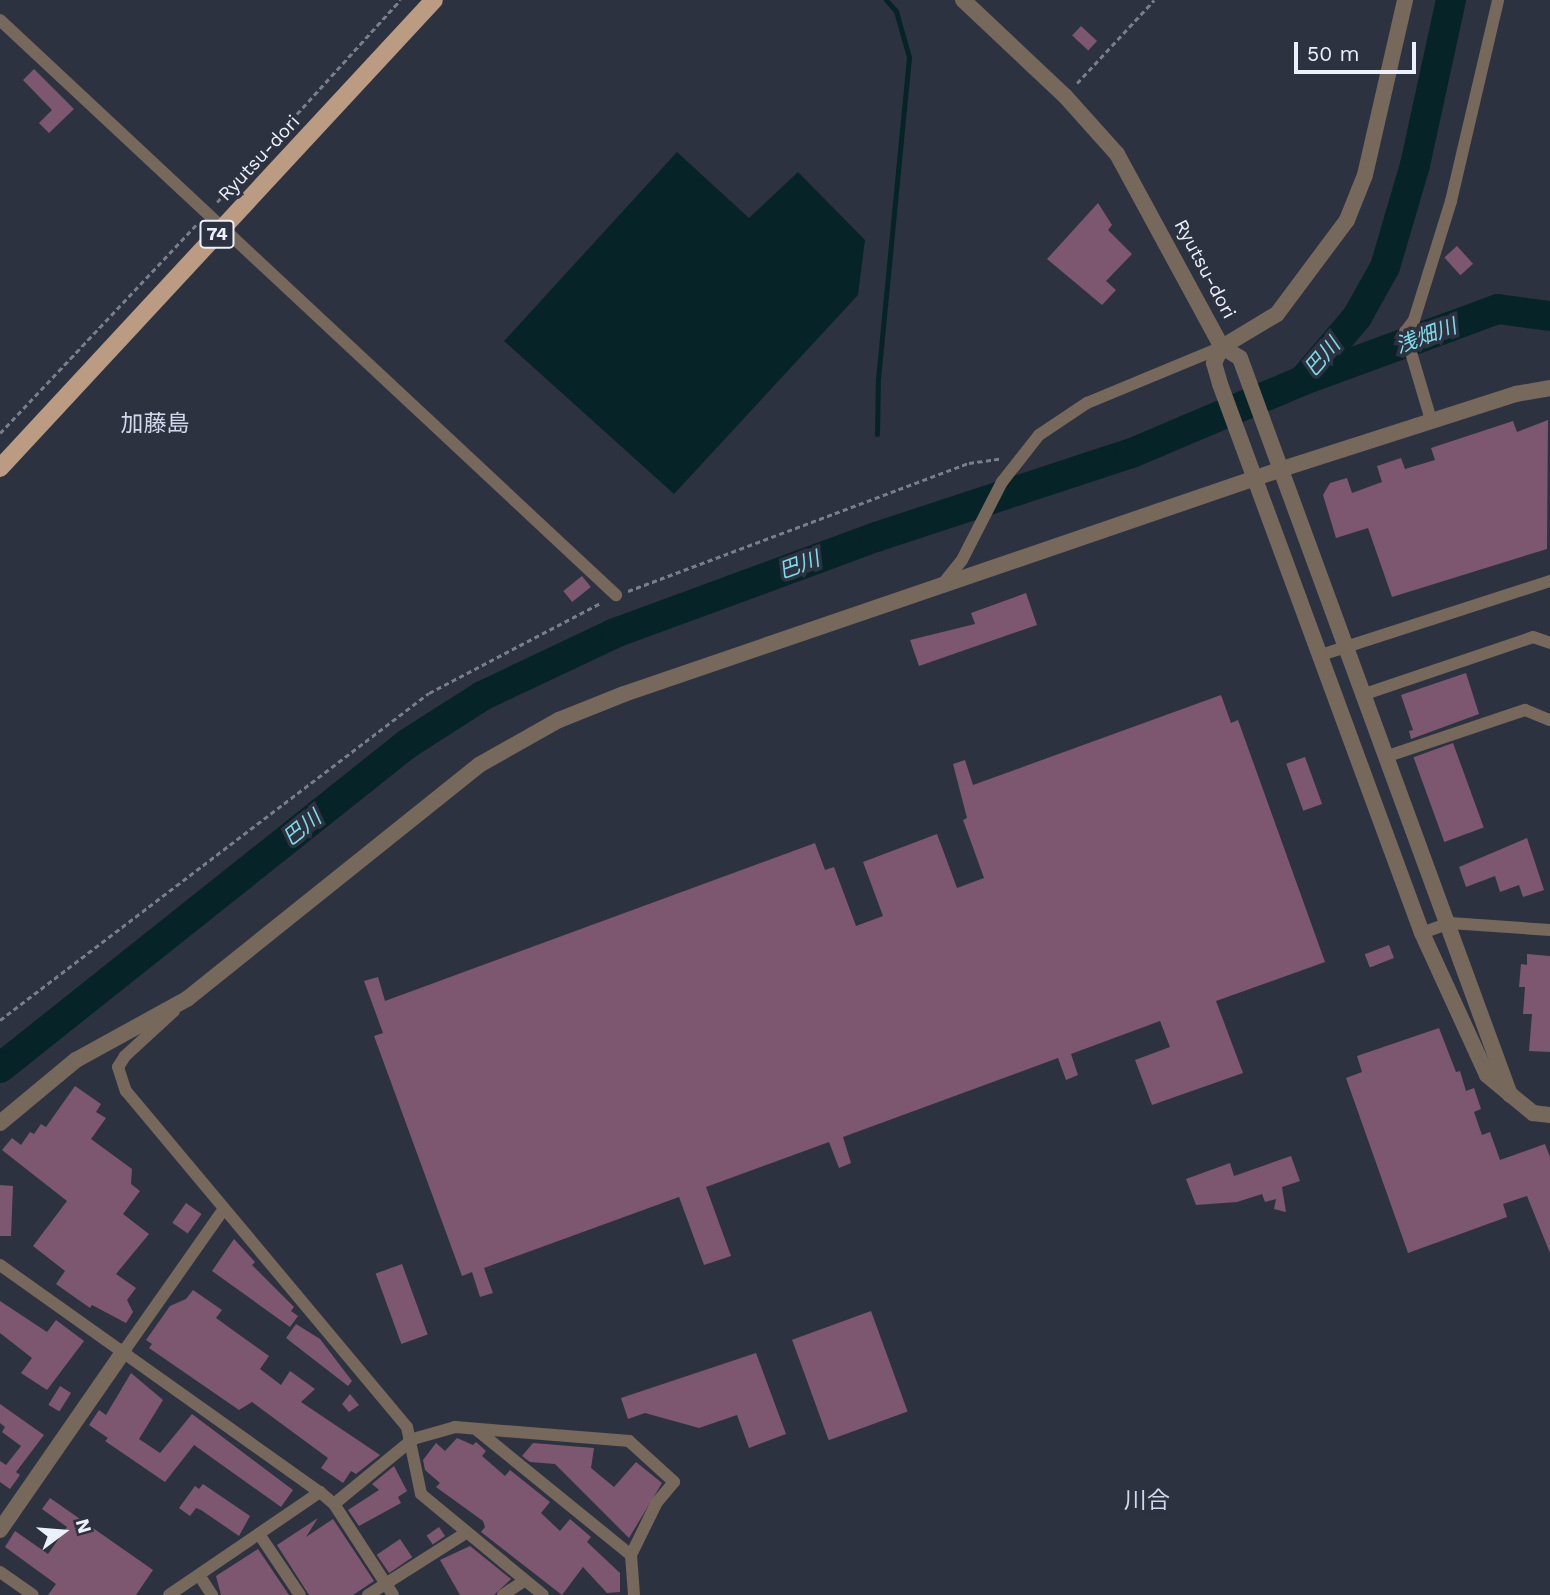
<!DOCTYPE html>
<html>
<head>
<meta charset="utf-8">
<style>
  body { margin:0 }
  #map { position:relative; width:1550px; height:1595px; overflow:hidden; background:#2d3241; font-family:"Work Sans","Noto Sans JP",sans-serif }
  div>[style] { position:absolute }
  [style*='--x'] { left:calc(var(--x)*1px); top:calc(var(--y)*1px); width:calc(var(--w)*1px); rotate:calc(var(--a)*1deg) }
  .water>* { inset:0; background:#062428 }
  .stream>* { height:5px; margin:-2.5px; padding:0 2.5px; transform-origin:2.5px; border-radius:2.5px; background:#062428 }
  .river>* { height:30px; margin:-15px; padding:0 15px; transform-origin:15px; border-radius:15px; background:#062428 }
  .building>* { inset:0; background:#7d576f; transform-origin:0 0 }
  .path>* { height:2.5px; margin-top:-1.25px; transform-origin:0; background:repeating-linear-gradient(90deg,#7a7e8b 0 5px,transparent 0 8.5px) }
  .minor>* { height:12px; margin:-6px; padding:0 6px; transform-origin:6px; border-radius:6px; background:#77685c }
  .tertiary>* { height:16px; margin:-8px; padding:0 8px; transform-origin:8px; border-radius:8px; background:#77685c }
  .primary>* { height:18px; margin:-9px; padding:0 9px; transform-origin:9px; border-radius:9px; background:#bb9c83 }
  span { translate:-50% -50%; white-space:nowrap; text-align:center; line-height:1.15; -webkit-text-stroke:7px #2d3241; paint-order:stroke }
  .shield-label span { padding:2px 5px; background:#2d3241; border:2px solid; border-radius:5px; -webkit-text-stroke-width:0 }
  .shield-label { font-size:18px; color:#ecf0fa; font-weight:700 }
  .street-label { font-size:19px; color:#ecf0fa }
  .water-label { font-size:21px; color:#7fdbe8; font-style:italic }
  .quarter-label { font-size:23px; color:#d1d8eb }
  .north { position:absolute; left:28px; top:1497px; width:70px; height:70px; -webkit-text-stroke:5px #2d3241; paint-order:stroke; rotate:74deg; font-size:19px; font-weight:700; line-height:28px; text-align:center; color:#ecf0fa }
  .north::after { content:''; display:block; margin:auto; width:24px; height:32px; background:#ecf0fa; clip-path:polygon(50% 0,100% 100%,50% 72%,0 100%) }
  .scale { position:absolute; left:1294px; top:42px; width:122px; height:32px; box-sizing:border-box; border:4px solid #ecf0fa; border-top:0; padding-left:9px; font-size:21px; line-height:24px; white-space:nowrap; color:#ecf0fa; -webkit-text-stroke:5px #2d3241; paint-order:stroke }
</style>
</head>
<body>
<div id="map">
  <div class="water">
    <i style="clip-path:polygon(677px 152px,749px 218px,798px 172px,865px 240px,858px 295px,674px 494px,504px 341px)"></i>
  </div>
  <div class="stream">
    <i style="--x:877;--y:434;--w:55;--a:-89"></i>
    <i style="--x:878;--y:379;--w:323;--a:-84.5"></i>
    <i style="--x:909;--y:57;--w:48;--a:-105.8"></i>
    <i style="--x:896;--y:11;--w:15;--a:-132"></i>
  </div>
  <div class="river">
    <i style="--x:1306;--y:377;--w:79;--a:-49.6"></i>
    <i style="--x:1357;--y:317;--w:57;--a:-60.8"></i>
    <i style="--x:1385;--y:267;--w:106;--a:-73.6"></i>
    <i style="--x:1415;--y:165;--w:169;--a:-77.7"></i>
    <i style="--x:0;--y:1068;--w:520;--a:-38.52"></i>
    <i style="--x:407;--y:744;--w:89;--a:-32.6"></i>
    <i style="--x:482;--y:696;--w:147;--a:-25.3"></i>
    <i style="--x:615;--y:633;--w:278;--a:-20.2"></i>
    <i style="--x:876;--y:537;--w:269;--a:-18.2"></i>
    <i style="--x:1132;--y:453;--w:187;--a:-23"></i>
    <i style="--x:1304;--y:380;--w:154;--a:-20.1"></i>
    <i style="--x:1449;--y:327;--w:52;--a:-20.2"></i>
    <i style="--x:1498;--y:309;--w:52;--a:7.7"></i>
  </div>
  <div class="building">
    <i style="left:1081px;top:26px;width:22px;height:13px;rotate:43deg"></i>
    <i style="clip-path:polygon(34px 69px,74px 109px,49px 133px,39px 123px,52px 110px,23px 80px)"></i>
    <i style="clip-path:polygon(1098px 203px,1112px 225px,1108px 230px,1132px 254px,1106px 281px,1116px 290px,1102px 305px,1047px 259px)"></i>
    <i style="left:1457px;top:246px;width:24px;height:17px;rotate:48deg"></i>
    <i style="clip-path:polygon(1548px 420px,1547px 549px,1392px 597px,1368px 528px,1336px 538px,1323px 495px,1330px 483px,1347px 478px,1352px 493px,1382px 482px,1377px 466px,1401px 458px,1405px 469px,1435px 460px,1431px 448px,1513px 421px,1517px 432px)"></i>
    <i style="left:582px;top:576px;width:14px;height:24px;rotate:51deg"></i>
    <i style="clip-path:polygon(1026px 593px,1037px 625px,919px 666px,910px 640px,975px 624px,971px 613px)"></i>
    <i style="clip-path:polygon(1466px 673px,1479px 714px,1411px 739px,1409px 731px,1413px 730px,1401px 695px)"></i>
    <i style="clip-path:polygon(1221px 695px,1231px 723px,1238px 720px,1325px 962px,1216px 1001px,1243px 1073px,1152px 1105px,1135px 1060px,1170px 1047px,1160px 1021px,1071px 1054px,1078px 1075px,1066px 1080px,1058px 1058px,843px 1137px,851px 1163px,839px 1168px,829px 1142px,706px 1187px,731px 1256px,704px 1265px,679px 1197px,484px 1268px,493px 1293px,480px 1297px,472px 1272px,462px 1276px,374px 1036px,383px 1033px,364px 981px,378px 977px,385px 1001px,815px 843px,825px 870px,834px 867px,856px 926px,883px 916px,863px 862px,937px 834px,957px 888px,984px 878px,963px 820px,967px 818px,953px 764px,965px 760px,973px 785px)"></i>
    <i style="left:1453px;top:743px;width:90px;height:42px;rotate:70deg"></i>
    <i style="left:1305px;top:757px;width:50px;height:20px;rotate:70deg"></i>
    <i style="clip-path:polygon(1527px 838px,1544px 890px,1523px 897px,1519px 885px,1500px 892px,1495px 876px,1466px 887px,1459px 867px)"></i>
    <i style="left:1389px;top:945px;width:14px;height:26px;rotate:69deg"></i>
    <i style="clip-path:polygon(1527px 954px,1550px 956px,1550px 1052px,1529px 1051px,1532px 1014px,1523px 1014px,1525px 987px,1519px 987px,1521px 964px,1527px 965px)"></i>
    <i style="clip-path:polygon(1439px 1028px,1456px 1072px,1460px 1071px,1466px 1091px,1474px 1088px,1481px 1109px,1474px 1112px,1482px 1135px,1490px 1132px,1500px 1160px,1545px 1144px,1550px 1157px,1550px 1253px,1527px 1196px,1503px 1204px,1507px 1217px,1408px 1253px,1346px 1078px,1362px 1072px,1357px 1056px)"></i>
    <i style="clip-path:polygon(75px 1086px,101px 1104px,96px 1112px,106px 1118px,91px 1139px,132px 1169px,131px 1184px,140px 1191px,123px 1214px,149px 1234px,116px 1274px,136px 1288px,127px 1300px,133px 1312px,126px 1323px,92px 1305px,90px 1308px,56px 1284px,65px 1271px,33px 1246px,67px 1201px,2px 1150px,12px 1138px,21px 1145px,30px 1132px,34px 1134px,41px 1124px,46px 1127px)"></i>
    <i style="clip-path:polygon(1291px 1156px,1300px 1181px,1282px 1187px,1286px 1212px,1274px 1209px,1276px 1199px,1265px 1202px,1262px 1194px,1237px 1202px,1196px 1205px,1186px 1179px,1230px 1163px,1234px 1176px)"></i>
    <i style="clip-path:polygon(0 1185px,13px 1186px,11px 1236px,0 1236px)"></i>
    <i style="left:186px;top:1203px;width:19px;height:24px;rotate:35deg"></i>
    <i style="clip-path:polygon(234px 1239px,255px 1262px,252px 1265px,294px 1307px,291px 1311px,298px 1316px,290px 1327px,212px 1271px)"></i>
    <i style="left:402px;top:1264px;width:75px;height:28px;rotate:70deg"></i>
    <i style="clip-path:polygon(193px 1290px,222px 1310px,216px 1318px,269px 1356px,260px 1369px,281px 1385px,290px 1371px,315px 1389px,301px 1402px,380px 1455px,356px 1474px,351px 1471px,343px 1483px,321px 1468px,328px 1458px,252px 1402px,239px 1410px,149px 1348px,152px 1344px,146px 1340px,170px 1306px,186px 1299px)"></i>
    <i style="clip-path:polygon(0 1301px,47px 1332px,56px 1320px,84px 1341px,47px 1390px,21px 1373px,32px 1358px,0 1333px)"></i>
    <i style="left:871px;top:1311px;width:107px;height:84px;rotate:70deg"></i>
    <i style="clip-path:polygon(296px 1324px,320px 1339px,352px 1381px,348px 1386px,286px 1338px)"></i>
    <i style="clip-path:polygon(756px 1353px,786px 1434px,749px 1448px,737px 1415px,699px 1428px,645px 1413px,628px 1419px,621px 1398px)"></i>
    <i style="clip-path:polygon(131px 1373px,163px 1400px,139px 1439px,160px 1453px,192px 1414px,293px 1490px,281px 1507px,194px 1445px,165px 1482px,105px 1441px,108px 1438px,89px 1425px,99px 1410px,106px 1415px)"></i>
    <i style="left:60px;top:1386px;width:13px;height:22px;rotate:32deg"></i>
    <i style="clip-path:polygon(350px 1394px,359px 1405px,349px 1412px,342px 1404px)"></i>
    <i style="clip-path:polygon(0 1404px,44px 1435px,16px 1472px,20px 1475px,10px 1489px,0 1482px,0 1461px,6px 1465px,21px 1446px,2px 1432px,5px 1427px,0 1423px)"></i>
    <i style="clip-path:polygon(457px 1438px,473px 1445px,476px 1442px,486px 1451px,482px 1456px,505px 1476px,510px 1470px,550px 1502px,541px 1513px,560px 1531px,570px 1519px,591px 1537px,587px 1542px,620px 1573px,620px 1592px,607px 1593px,583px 1567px,562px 1595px,481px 1532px,485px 1527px,483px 1521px,436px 1487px,440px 1483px,425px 1470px,423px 1460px,436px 1443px,445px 1451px)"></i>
    <i style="clip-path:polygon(533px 1443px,594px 1448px,591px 1468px,614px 1487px,636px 1462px,662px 1483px,629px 1538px,555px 1464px,530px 1462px,522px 1456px)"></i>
    <i style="clip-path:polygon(394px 1466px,407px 1491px,398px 1497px,401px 1503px,359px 1526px,348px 1510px,379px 1490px,372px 1484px)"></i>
    <i style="clip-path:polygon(203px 1484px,250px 1516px,239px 1536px,201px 1510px,196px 1508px,190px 1516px,179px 1508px,195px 1486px,199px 1489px)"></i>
    <i style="clip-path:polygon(50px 1498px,153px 1570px,136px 1595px,48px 1595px,56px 1584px,5px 1547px,15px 1531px,48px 1554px,67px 1527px,42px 1509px)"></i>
    <i style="clip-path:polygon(318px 1518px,306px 1537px,333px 1519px,374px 1581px,353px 1595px,309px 1595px,277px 1545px)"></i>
    <i style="left:439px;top:1527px;width:11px;height:15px;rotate:56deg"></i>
    <i style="left:400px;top:1539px;width:22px;height:28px;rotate:56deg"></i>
    <i style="clip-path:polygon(470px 1546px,511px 1579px,494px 1595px,460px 1595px,440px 1560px)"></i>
    <i style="clip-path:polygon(258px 1549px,289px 1595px,221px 1595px,216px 1576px)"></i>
  </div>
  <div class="path">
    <i style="--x:1077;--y:83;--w:113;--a:-47.1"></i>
    <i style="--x:217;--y:202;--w:273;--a:-47.8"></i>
    <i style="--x:0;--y:433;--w:289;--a:-46.7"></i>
    <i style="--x:628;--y:591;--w:364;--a:-20.6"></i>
    <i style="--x:969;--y:463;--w:34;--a:-8"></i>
    <i style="--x:0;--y:1020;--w:539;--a:-37.32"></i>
    <i style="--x:429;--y:693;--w:195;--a:-27.7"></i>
  </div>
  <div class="minor">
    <i style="--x:0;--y:20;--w:843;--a:43.03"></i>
    <i style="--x:1431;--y:420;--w:92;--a:-106.5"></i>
    <i style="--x:1405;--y:332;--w:15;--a:-53"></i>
    <i style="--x:1414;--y:320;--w:125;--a:-72.7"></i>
    <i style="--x:1451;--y:201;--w:206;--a:-76.8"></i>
    <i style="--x:941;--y:586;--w:33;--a:-51"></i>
    <i style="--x:962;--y:560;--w:88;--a:-62.9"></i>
    <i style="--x:1002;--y:482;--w:60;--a:-51.8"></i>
    <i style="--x:1039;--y:435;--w:58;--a:-33.7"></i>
    <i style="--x:1087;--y:403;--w:146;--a:-22.5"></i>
    <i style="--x:1321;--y:655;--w:241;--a:-17.9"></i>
    <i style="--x:1365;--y:694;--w:177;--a:-18.7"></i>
    <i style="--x:1533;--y:637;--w:18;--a:19"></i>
    <i style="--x:1388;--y:756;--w:145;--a:-18.6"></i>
    <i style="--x:1525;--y:710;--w:27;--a:22"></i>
    <i style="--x:1422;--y:933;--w:30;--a:-20"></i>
    <i style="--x:1450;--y:923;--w:100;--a:4"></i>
    <i style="--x:174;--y:1011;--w:67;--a:137.4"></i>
    <i style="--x:125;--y:1056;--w:13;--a:122"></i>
    <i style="--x:118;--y:1067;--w:25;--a:72"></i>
    <i style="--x:126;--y:1091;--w:438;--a:50.1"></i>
    <i style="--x:407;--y:1427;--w:68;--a:78.2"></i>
    <i style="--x:421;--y:1494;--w:158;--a:39.6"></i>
    <i style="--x:0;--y:1265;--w:392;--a:35.4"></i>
    <i style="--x:320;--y:1492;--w:18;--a:41"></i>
    <i style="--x:334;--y:1504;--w:108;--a:57"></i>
    <i style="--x:124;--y:1351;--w:172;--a:-54.9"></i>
    <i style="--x:477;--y:1430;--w:198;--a:39.1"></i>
    <i style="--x:334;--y:1504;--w:102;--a:-39.4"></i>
    <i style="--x:413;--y:1439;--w:44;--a:-15.9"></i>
    <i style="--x:455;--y:1427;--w:175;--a:4.6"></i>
    <i style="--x:629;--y:1441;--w:61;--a:42.3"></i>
    <i style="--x:674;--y:1482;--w:26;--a:130"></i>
    <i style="--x:657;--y:1502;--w:59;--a:116.1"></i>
    <i style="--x:631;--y:1555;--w:40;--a:85.7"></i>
    <i style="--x:259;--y:1534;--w:73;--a:56.1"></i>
    <i style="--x:0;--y:1572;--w:40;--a:34.9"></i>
    <i style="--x:199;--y:1575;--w:24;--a:57"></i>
    <i style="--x:169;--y:1595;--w:183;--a:-34.3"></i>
    <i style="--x:368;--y:1595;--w:114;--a:-32.4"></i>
    <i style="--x:503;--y:1595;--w:25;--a:-34"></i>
  </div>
  <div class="tertiary">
    <i style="--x:963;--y:0;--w:140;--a:43.3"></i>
    <i style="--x:1065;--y:96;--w:78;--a:48.1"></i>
    <i style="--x:1117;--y:154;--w:220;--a:61.5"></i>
    <i style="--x:1222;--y:347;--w:18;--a:117"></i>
    <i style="--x:1214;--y:363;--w:22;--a:74"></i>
    <i style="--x:1220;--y:384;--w:585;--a:69.8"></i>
    <i style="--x:1422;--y:933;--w:156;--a:65.4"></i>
    <i style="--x:1487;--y:1075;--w:60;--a:39.6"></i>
    <i style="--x:1533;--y:1113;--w:17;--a:7"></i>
    <i style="--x:1222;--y:347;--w:21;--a:31"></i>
    <i style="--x:1240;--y:358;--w:785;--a:69.88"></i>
    <i style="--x:1222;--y:347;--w:64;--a:-31"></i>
    <i style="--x:1277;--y:314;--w:117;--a:-53.3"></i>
    <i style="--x:1347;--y:220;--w:48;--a:-68.2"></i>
    <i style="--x:1365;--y:175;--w:180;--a:-77.1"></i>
    <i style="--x:0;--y:1123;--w:99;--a:-39.7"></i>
    <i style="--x:76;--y:1060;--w:127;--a:-28.8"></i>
    <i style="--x:187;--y:999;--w:374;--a:-38.7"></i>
    <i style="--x:479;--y:765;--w:92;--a:-29.4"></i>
    <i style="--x:559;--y:720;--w:70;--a:-21.8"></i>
    <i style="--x:624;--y:694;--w:695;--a:-18.88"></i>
    <i style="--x:1282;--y:469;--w:246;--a:-17.8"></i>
    <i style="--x:1516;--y:394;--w:35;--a:-10"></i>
    <i style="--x:0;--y:1530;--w:218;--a:-55.3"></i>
  </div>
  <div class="primary">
    <i style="--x:0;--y:468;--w:638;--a:-47.16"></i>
  </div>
  <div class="shield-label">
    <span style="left:217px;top:234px">74</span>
  </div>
  <div class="street-label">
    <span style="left:259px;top:158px;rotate:-47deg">Ryutsu-dori</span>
    <span style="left:1205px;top:269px;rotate:62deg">Ryutsu-dori</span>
  </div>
  <div class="water-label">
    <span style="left:1426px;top:336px;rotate:-20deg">浅畑川</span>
    <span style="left:1322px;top:357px;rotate:-49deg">巴川</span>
    <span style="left:799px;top:565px;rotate:-20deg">巴川</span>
    <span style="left:302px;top:828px;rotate:-39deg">巴川</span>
  </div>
  <div class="quarter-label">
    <span style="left:155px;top:424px">加藤島</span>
    <span style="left:1147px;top:1501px">川合</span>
  </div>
  <div class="north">N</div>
  <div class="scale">50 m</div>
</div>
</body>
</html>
